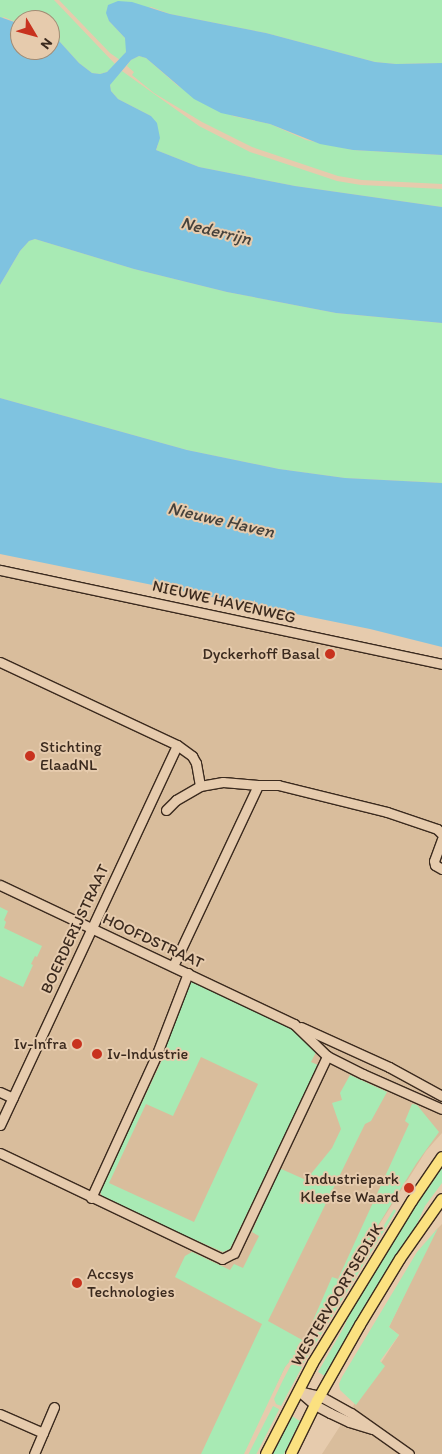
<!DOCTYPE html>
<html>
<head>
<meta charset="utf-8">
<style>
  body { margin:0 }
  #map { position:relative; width:442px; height:1454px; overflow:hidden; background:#e6cbad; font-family:Itim,sans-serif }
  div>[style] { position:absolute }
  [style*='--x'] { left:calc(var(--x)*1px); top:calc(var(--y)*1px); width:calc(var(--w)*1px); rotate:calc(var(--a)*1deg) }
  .built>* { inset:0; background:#d9bd9c }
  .green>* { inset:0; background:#a8eab4; transform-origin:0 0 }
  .water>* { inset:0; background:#7fc3e0 }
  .roads { filter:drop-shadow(1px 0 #3b2a1e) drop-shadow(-1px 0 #3b2a1e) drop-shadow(0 1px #3b2a1e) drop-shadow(0 -1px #3b2a1e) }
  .minor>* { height:9px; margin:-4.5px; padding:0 4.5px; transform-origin:4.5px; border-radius:4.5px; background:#e6cbad }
  .major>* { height:10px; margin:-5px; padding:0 5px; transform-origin:5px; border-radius:5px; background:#fbe180 }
  .dots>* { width:14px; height:14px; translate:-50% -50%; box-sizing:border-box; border:2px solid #e6cbad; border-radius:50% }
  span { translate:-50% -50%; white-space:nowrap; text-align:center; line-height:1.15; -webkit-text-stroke:4px #e6cbad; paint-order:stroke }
  .street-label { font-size:16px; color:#3b2a1e }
  .poi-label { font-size:16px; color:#3b2a1e }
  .right { translate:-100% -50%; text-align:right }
  .left { translate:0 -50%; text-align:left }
  .water-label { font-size:18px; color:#45413b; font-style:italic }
  .north { position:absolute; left:10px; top:10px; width:50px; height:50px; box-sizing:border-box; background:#e6cbad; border:1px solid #a28b74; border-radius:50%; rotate:127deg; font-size:14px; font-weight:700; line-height:20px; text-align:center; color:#3b2a1e }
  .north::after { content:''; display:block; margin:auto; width:18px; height:22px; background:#c8321e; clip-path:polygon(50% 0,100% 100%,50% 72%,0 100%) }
</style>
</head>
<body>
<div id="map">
  <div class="built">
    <i style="clip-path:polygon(0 566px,442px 669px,442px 1133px,426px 1151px,306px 1340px,285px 1367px,242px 1454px,0 1454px)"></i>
    <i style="clip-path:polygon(442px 1224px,442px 1454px,322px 1454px,399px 1335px,389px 1327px,435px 1231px)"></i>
  </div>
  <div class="green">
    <i style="clip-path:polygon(0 0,54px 0,115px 64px,107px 72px,100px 74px,92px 73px,79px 63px,50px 31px,50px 20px,20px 20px,20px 24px,4px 17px,0 19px)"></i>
    <i style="clip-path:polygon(59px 0,442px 0,442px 63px,396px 64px,375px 62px,266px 33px,170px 14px,151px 7px,109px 21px,125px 38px,127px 44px,126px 52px,120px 60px,110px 53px)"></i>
    <i style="clip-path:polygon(139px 56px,146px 58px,178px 86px,233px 116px,270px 124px,306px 140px,353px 150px,442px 155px,442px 184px,362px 180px,338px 176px,252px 147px,202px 122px,154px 93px,132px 75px,134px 72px,127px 66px,131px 60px)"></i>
    <i style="clip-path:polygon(122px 71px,199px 126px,250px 152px,337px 181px,361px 185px,442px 189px,442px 207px,295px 186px,199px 167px,166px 154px,156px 150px,158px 145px,151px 116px,118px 99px,111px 91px,110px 85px,112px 80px)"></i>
    <i style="clip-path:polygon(35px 239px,134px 269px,227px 292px,336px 313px,442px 323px,442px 483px,345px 478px,279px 469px,187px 450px,0 398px,0 285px,20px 251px,29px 241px)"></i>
    <i style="clip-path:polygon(0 907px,8px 911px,4px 920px,6px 922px,4px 928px,42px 946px,37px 957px,35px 956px,31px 964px,33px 965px,23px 987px,0 976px)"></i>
    <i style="clip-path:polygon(evenodd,190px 981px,291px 1028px,316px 1052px,311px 1062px,318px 1065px,230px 1249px,223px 1252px,103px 1200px,100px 1191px,163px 1058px,161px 1050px,171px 1021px,190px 981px,201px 1057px,258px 1084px,194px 1222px,109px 1183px,146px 1104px,173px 1116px,201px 1057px)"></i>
    <i style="clip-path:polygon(350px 1075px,387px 1092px,371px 1121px,365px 1124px,268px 1321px,304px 1341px,332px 1277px,338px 1279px,409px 1124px,405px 1121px,412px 1104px,417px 1105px,439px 1132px,416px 1164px,306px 1342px,285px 1367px,244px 1454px,201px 1454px,262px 1324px,175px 1277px,185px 1256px,192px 1252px,230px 1270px,234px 1264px,243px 1268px,259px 1236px,252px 1232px,279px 1168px,306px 1180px,332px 1148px,341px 1129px,332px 1103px,342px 1100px,340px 1093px)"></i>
    <i style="clip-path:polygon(442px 1164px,442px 1183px,425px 1206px,417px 1224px,325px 1376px,318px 1372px,344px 1327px,355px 1301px)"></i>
    <i style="clip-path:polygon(394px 1209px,396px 1211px,303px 1364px,299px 1362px,299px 1356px,315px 1337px)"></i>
    <i style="clip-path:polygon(438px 1228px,389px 1327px,399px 1335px,380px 1361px,385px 1366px,356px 1405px,340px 1390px,339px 1384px,342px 1377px,417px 1252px)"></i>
    <i style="clip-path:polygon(298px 1364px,302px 1367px,281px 1406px,276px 1404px,274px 1399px,283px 1380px,291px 1365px)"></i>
    <i style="left:273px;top:1406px;width:7px;height:54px;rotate:27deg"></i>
    <i style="clip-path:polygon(290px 1415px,300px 1421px,284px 1454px,270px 1454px)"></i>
  </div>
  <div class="water">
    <i style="clip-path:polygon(118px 1px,132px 2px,170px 14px,266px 33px,375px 62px,396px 64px,442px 63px,442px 155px,353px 150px,320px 144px,270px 124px,221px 113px,194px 99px,146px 58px,139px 56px,131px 60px,110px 85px,111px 91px,118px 99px,151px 116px,157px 123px,160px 138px,156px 150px,199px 167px,295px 186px,442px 207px,442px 323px,336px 313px,227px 292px,134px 269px,35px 239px,29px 241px,20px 251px,0 285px,0 17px,20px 24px,20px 50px,50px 50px,50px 31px,79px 63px,92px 73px,100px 74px,107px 72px,126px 52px,125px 38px,109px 21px,106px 13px,108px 5px)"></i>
    <i style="clip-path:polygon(0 398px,187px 450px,279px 469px,345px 478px,442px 483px,442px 647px,370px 629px,0 554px)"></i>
  </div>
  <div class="roads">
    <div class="minor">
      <i style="--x:0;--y:570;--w:452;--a:12"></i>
      <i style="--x:0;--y:662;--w:195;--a:25.1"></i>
      <i style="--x:177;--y:745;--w:19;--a:36"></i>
      <i style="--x:192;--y:756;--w:8;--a:60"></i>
      <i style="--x:196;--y:763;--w:23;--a:80"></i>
      <i style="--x:166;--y:810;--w:14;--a:-45"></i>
      <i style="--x:176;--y:800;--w:28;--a:-30"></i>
      <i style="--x:200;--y:786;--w:23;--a:-10"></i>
      <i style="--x:223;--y:782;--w:35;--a:5"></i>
      <i style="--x:442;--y:839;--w:23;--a:110"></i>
      <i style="--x:434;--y:861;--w:4;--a:76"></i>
      <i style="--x:435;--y:865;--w:8;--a:30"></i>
      <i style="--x:0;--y:885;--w:325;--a:25.3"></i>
      <i style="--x:294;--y:1024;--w:46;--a:44.1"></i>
      <i style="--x:327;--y:1056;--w:40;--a:26.6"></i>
      <i style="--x:363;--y:1074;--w:86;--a:23.9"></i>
      <i style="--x:173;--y:966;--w:200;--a:-64.8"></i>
      <i style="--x:258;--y:785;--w:20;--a:0"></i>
      <i style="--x:278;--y:785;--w:112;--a:13.9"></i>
      <i style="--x:387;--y:812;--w:53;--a:18.8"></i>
      <i style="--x:437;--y:829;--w:7;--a:45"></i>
      <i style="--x:301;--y:1027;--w:97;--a:24.4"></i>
      <i style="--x:389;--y:1067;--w:60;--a:28.7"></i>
      <i style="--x:0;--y:1092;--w:14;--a:25"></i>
      <i style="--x:0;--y:1125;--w:419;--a:-65"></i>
      <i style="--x:0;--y:1153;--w:246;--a:25.5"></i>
      <i style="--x:222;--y:1259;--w:13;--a:-27"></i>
      <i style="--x:234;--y:1253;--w:218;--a:-64.7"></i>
      <i style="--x:91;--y:1198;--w:156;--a:-65.4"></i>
      <i style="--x:156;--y:1056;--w:89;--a:-68.9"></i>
      <i style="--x:298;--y:1391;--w:23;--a:13"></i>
      <i style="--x:320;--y:1396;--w:35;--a:29"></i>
      <i style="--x:351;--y:1413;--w:71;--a:35.3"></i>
      <i style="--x:300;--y:1392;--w:20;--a:41"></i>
      <i style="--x:315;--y:1405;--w:17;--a:28"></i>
      <i style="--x:330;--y:1413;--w:21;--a:25"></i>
      <i style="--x:349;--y:1422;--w:24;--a:17"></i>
      <i style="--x:0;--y:1414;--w:47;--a:23.8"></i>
      <i style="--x:34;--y:1454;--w:51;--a:-66.9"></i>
    </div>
    <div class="major">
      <i style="--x:266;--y:1454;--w:102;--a:-62.7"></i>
      <i style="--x:313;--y:1363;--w:190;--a:-58.6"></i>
      <i style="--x:412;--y:1201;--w:53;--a:-55.7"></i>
      <i style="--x:291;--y:1454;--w:59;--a:-63.9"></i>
      <i style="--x:317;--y:1401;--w:87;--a:-60.5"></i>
      <i style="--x:360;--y:1325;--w:77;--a:-58.8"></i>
      <i style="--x:400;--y:1259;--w:73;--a:-55"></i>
    </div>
  </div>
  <div class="dots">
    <i style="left:330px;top:654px;background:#c8321e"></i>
    <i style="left:30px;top:756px;background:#c8321e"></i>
    <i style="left:77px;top:1044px;background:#c8321e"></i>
    <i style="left:97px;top:1054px;background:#c8321e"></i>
    <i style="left:409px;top:1188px;background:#c8321e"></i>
    <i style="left:77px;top:1283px;background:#c8321e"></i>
  </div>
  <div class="street-label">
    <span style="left:224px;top:602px;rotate:13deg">NIEUWE HAVENWEG</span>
    <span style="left:75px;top:929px;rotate:-65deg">BOERDERIJSTRAAT</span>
    <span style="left:153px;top:941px;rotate:25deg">HOOFDSTRAAT</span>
    <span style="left:337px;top:1295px;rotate:-59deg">WESTERVOORTSEDIJK</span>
  </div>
  <div class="poi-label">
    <span class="right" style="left:320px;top:654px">Dyckerhoff Basal</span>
    <span class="left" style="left:40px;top:756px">Stichting<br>ElaadNL</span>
    <span class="right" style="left:67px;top:1044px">Iv-Infra</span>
    <span class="left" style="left:107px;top:1054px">Iv-Industrie</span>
    <span class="right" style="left:399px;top:1188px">Industriepark<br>Kleefse Waard</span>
    <span class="left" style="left:87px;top:1283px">Accsys<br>Technologies</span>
  </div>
  <div class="water-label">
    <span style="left:216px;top:231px;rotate:14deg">Nederrijn</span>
    <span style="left:221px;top:520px;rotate:13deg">Nieuwe Haven</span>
  </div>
  <div class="north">N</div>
</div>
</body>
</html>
